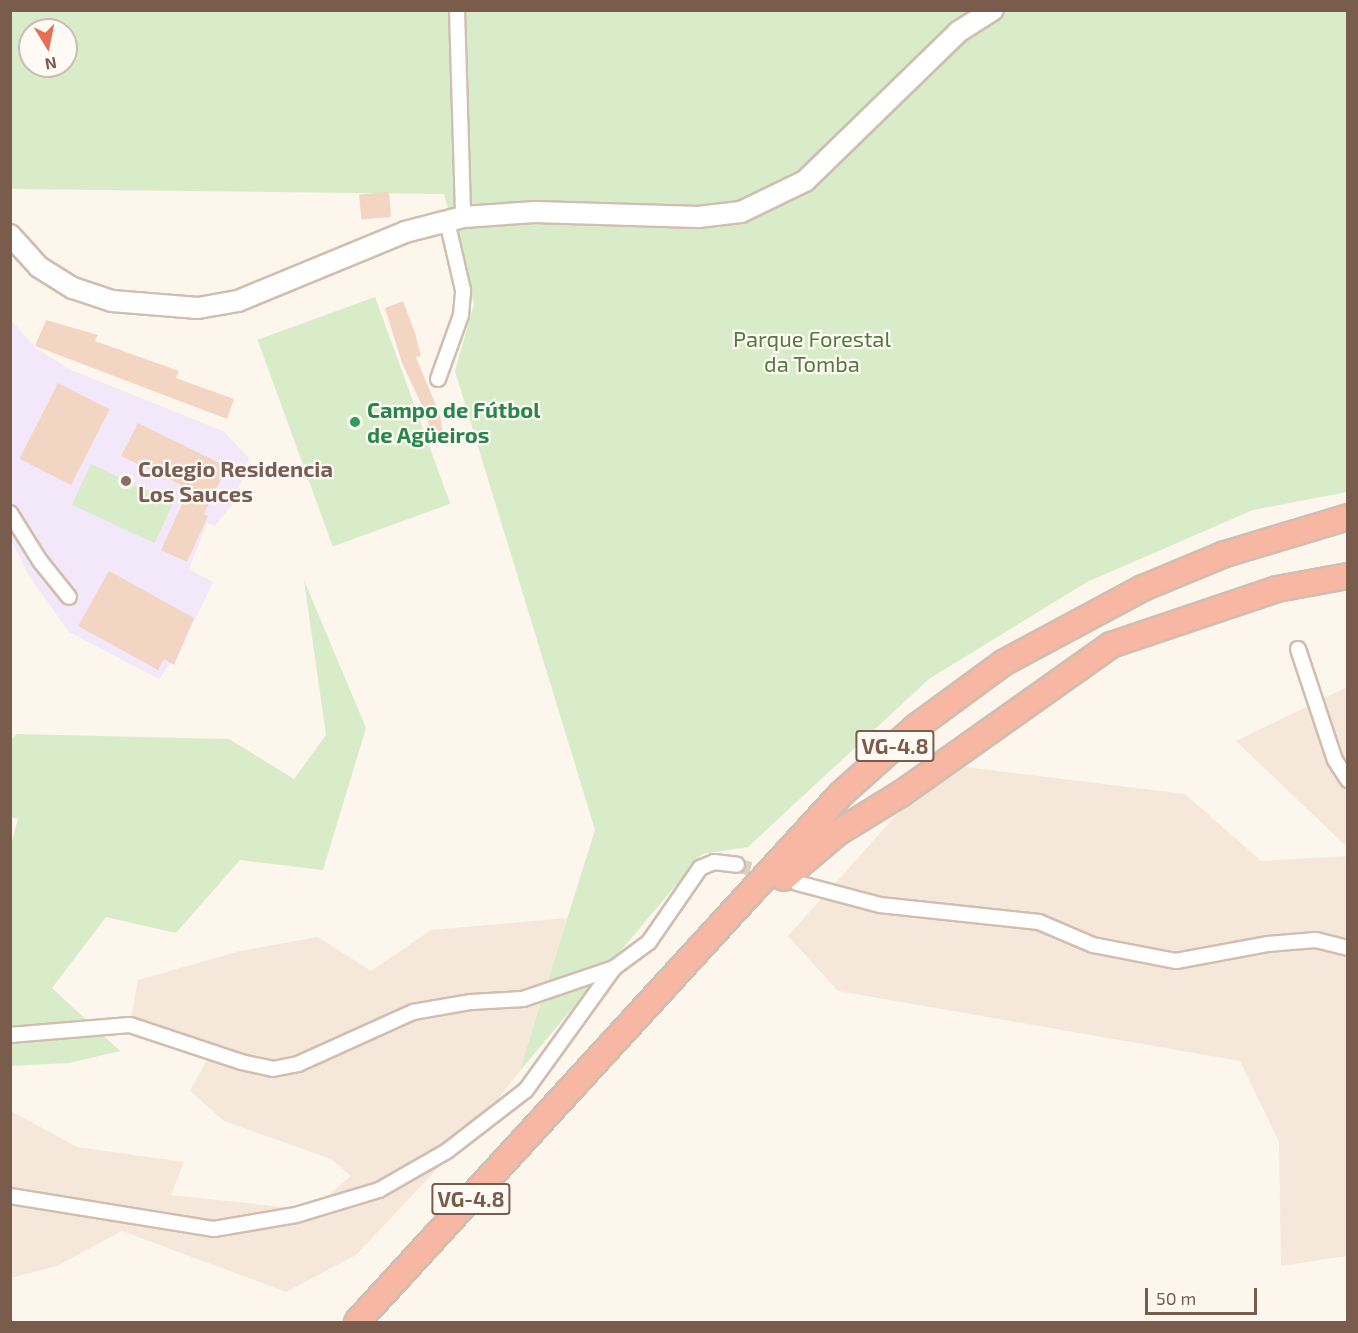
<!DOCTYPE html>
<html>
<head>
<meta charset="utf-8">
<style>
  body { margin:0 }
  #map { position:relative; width:1358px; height:1333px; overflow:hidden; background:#fdf6ec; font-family:"Exo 2",sans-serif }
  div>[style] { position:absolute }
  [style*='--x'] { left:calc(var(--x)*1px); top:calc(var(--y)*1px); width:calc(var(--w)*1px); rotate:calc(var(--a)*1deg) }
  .residential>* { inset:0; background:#f5e8da }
  .education>* { inset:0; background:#f3e8fa }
  .green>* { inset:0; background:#d8ecc9; transform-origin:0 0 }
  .building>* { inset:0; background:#f3d5c3; transform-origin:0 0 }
  .street-tunnel>* { height:14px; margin-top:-7px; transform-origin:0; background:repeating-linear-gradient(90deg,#dcd0c4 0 14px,transparent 0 21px) }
  .roads { filter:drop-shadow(2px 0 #d1beb0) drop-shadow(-2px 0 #d1beb0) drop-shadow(0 2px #d1beb0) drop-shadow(0 -2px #d1beb0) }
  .street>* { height:14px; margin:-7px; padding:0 7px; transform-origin:7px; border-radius:7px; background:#fff }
  .secondary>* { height:20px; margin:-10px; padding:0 10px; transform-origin:10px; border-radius:10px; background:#fff }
  .highway>* { height:24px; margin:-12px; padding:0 12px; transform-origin:12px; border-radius:12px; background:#f7b7a3 }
  .dots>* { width:16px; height:16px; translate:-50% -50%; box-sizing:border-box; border:3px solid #fffaf3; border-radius:50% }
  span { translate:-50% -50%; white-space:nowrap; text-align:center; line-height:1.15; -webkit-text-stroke:4.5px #fffaf3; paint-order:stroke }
  .shield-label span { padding:2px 4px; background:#fffaf3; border:2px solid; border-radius:4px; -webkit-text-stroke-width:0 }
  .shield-label { font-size:21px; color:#7a5c4d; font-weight:700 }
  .park-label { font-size:22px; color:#537a41 }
  .leisure-label { font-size:22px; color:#27864d; font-weight:700 }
  .left { translate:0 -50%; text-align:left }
  .education-label { font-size:22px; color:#785e54; font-weight:700 }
  .frame { position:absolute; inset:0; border:12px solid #7a5c4d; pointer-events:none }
  .north { position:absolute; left:18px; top:18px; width:60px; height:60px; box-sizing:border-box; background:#fffaf3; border:2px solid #cabbb1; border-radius:50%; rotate:170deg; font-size:16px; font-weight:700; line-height:24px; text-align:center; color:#7a5c4d }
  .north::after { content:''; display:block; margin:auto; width:21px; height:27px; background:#e76f51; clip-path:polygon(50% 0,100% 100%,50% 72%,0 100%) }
  .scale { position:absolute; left:1145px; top:1288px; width:112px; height:27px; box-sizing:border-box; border:3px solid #7a5c4d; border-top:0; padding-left:8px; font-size:18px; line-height:21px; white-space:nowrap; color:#7a5c4d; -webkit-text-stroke:4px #fffaf3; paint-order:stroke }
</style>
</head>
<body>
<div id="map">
  <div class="residential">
    <i style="clip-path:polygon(1347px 687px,1347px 847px,1236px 741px)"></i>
    <i style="clip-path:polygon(942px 764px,1185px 794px,1261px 861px,1347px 856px,1347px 1256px,1281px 1266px,1279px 1142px,1240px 1061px,838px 991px,788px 936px)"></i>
    <i style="clip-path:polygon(567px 918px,519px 1072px,472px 1132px,356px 1255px,286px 1292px,122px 1231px,57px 1266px,11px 1278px,11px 1111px,77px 1147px,184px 1162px,171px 1195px,311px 1210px,351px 1176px,331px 1159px,224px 1121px,190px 1091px,211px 1052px,130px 1025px,138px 980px,240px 951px,318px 937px,371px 971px,431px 930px)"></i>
  </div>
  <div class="education">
    <i style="clip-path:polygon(10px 319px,36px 348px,69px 369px,223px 431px,249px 458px,233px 504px,215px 526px,207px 523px,189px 569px,213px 582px,180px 651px,159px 679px,69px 632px,29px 576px,11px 540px)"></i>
  </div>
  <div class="green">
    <i style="clip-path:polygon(evenodd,11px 11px,1347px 11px,1347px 492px,1253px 510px,1087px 582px,929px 679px,748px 847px,702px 854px,519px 1072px,595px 830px,455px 371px,474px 304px,444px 194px,11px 189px,11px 11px,30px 30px,66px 30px,66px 66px,30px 66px,30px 30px)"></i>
    <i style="left:375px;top:297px;width:220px;height:125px;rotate:70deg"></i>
    <i style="left:91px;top:464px;width:91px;height:45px;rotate:25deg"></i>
    <i style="clip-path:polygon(304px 580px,366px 728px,323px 870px,240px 860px,176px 933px,106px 917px,52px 988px,120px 1051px,69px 1063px,11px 1066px,10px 848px,18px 819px,11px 817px,11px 740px,16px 734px,229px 739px,294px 779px,326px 735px)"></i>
  </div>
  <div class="building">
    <i style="left:389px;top:192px;width:25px;height:30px;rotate:85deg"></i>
    <i style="clip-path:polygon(403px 301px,415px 333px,421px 356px,416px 357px,440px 415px,444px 439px,432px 441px,427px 416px,402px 363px,385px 308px)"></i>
    <i style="clip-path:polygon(46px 320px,98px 335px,95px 341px,179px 371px,176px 378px,234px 399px,227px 419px,35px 346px)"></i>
    <i style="left:58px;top:383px;width:58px;height:85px;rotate:27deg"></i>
    <i style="clip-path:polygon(138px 423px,227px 467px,204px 514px,208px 516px,187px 562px,161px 550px,189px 489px,121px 456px)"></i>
    <i style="clip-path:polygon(109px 571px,194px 618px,174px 665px,164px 659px,158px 670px,78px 626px)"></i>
  </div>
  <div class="street-tunnel">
    <i style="--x:737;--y:865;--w:37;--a:17"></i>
  </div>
  <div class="roads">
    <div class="street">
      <i style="--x:457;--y:10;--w:207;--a:88.3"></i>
      <i style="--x:438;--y:379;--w:68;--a:-70.2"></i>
      <i style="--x:461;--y:315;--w:25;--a:-85"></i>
      <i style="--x:463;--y:290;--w:71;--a:-103.1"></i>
      <i style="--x:10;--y:513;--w:57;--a:58"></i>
      <i style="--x:40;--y:561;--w:46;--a:51.1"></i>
      <i style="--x:1298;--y:649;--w:117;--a:71.6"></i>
      <i style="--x:1335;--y:760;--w:24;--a:57"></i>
      <i style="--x:797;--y:883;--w:86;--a:14.8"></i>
      <i style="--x:880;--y:905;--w:160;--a:6.1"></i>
      <i style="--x:1039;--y:922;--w:59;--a:23.1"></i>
      <i style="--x:1093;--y:945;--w:85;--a:10.9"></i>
      <i style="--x:1176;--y:961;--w:94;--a:-10.5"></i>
      <i style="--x:1268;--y:944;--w:48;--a:-4.8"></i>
      <i style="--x:1316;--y:940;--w:33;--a:14"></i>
      <i style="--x:10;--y:1035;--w:120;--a:-4.8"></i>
      <i style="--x:130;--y:1025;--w:117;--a:18.4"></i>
      <i style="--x:241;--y:1062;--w:33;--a:12"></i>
      <i style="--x:273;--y:1069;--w:25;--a:-11"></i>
      <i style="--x:298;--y:1064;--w:126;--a:-24.3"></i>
      <i style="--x:413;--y:1012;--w:59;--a:-9.8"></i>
      <i style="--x:471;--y:1002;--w:52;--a:-3.3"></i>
      <i style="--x:523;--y:999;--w:96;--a:-18.8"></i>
      <i style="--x:614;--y:968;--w:44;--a:-36.6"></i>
      <i style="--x:649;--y:942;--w:90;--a:-55.4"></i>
      <i style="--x:700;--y:868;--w:15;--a:-23"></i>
      <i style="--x:714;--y:862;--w:23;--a:7"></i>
      <i style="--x:10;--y:1196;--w:207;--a:9.2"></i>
      <i style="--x:214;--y:1229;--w:83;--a:-9.7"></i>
      <i style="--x:296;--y:1215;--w:87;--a:-16.8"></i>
      <i style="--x:379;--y:1190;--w:78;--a:-29.8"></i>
      <i style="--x:447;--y:1151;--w:100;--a:-37.7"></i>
      <i style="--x:526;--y:1090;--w:150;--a:-54.2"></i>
    </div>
    <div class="secondary">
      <i style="--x:10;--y:235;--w:43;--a:47.8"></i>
      <i style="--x:39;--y:267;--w:40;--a:32"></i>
      <i style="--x:73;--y:288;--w:41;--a:18.4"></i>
      <i style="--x:112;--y:301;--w:86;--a:4.7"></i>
      <i style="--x:198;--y:308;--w:41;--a:-9.9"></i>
      <i style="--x:238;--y:301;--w:181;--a:-22.4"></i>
      <i style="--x:405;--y:232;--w:60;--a:-14.5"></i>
      <i style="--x:463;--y:217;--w:72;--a:-4"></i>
      <i style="--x:535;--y:212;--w:163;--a:1.8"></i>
      <i style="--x:698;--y:217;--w:43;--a:-6.6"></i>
      <i style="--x:741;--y:212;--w:71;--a:-25.8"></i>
      <i style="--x:805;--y:181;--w:214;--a:-44.2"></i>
      <i style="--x:958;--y:32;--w:41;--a:-32.2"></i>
    </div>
    <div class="highway">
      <i style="--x:784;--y:878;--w:70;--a:-40.3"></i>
      <i style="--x:837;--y:833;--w:76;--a:-31.6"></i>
      <i style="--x:902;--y:793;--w:256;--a:-35.3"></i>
      <i style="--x:1111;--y:645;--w:175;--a:-18.6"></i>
      <i style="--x:1277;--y:589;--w:72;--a:-10.4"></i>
      <i style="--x:357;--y:1322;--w:715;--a:-47.49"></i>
      <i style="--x:840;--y:795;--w:102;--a:-41.8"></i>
      <i style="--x:916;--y:727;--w:108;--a:-36.3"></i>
      <i style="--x:1003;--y:663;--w:159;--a:-28.2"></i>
      <i style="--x:1143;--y:588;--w:89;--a:-22.5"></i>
      <i style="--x:1225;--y:554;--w:128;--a:-16.7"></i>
    </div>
  </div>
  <div class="dots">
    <i style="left:355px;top:422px;background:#2e9e5b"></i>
    <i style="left:126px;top:481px;background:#8d6e63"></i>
  </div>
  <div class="shield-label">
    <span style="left:895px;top:746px">VG-4.8</span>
    <span style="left:471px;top:1199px">VG-4.8</span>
  </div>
  <div class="park-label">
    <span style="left:812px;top:351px">Parque Forestal<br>da Tomba</span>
  </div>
  <div class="leisure-label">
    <span class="left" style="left:367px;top:422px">Campo de Fútbol<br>de Agüeiros</span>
  </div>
  <div class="education-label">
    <span class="left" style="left:138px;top:481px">Colegio Residencia<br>Los Sauces</span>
  </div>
  <div class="frame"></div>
  <div class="north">N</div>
  <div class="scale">50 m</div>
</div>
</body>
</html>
